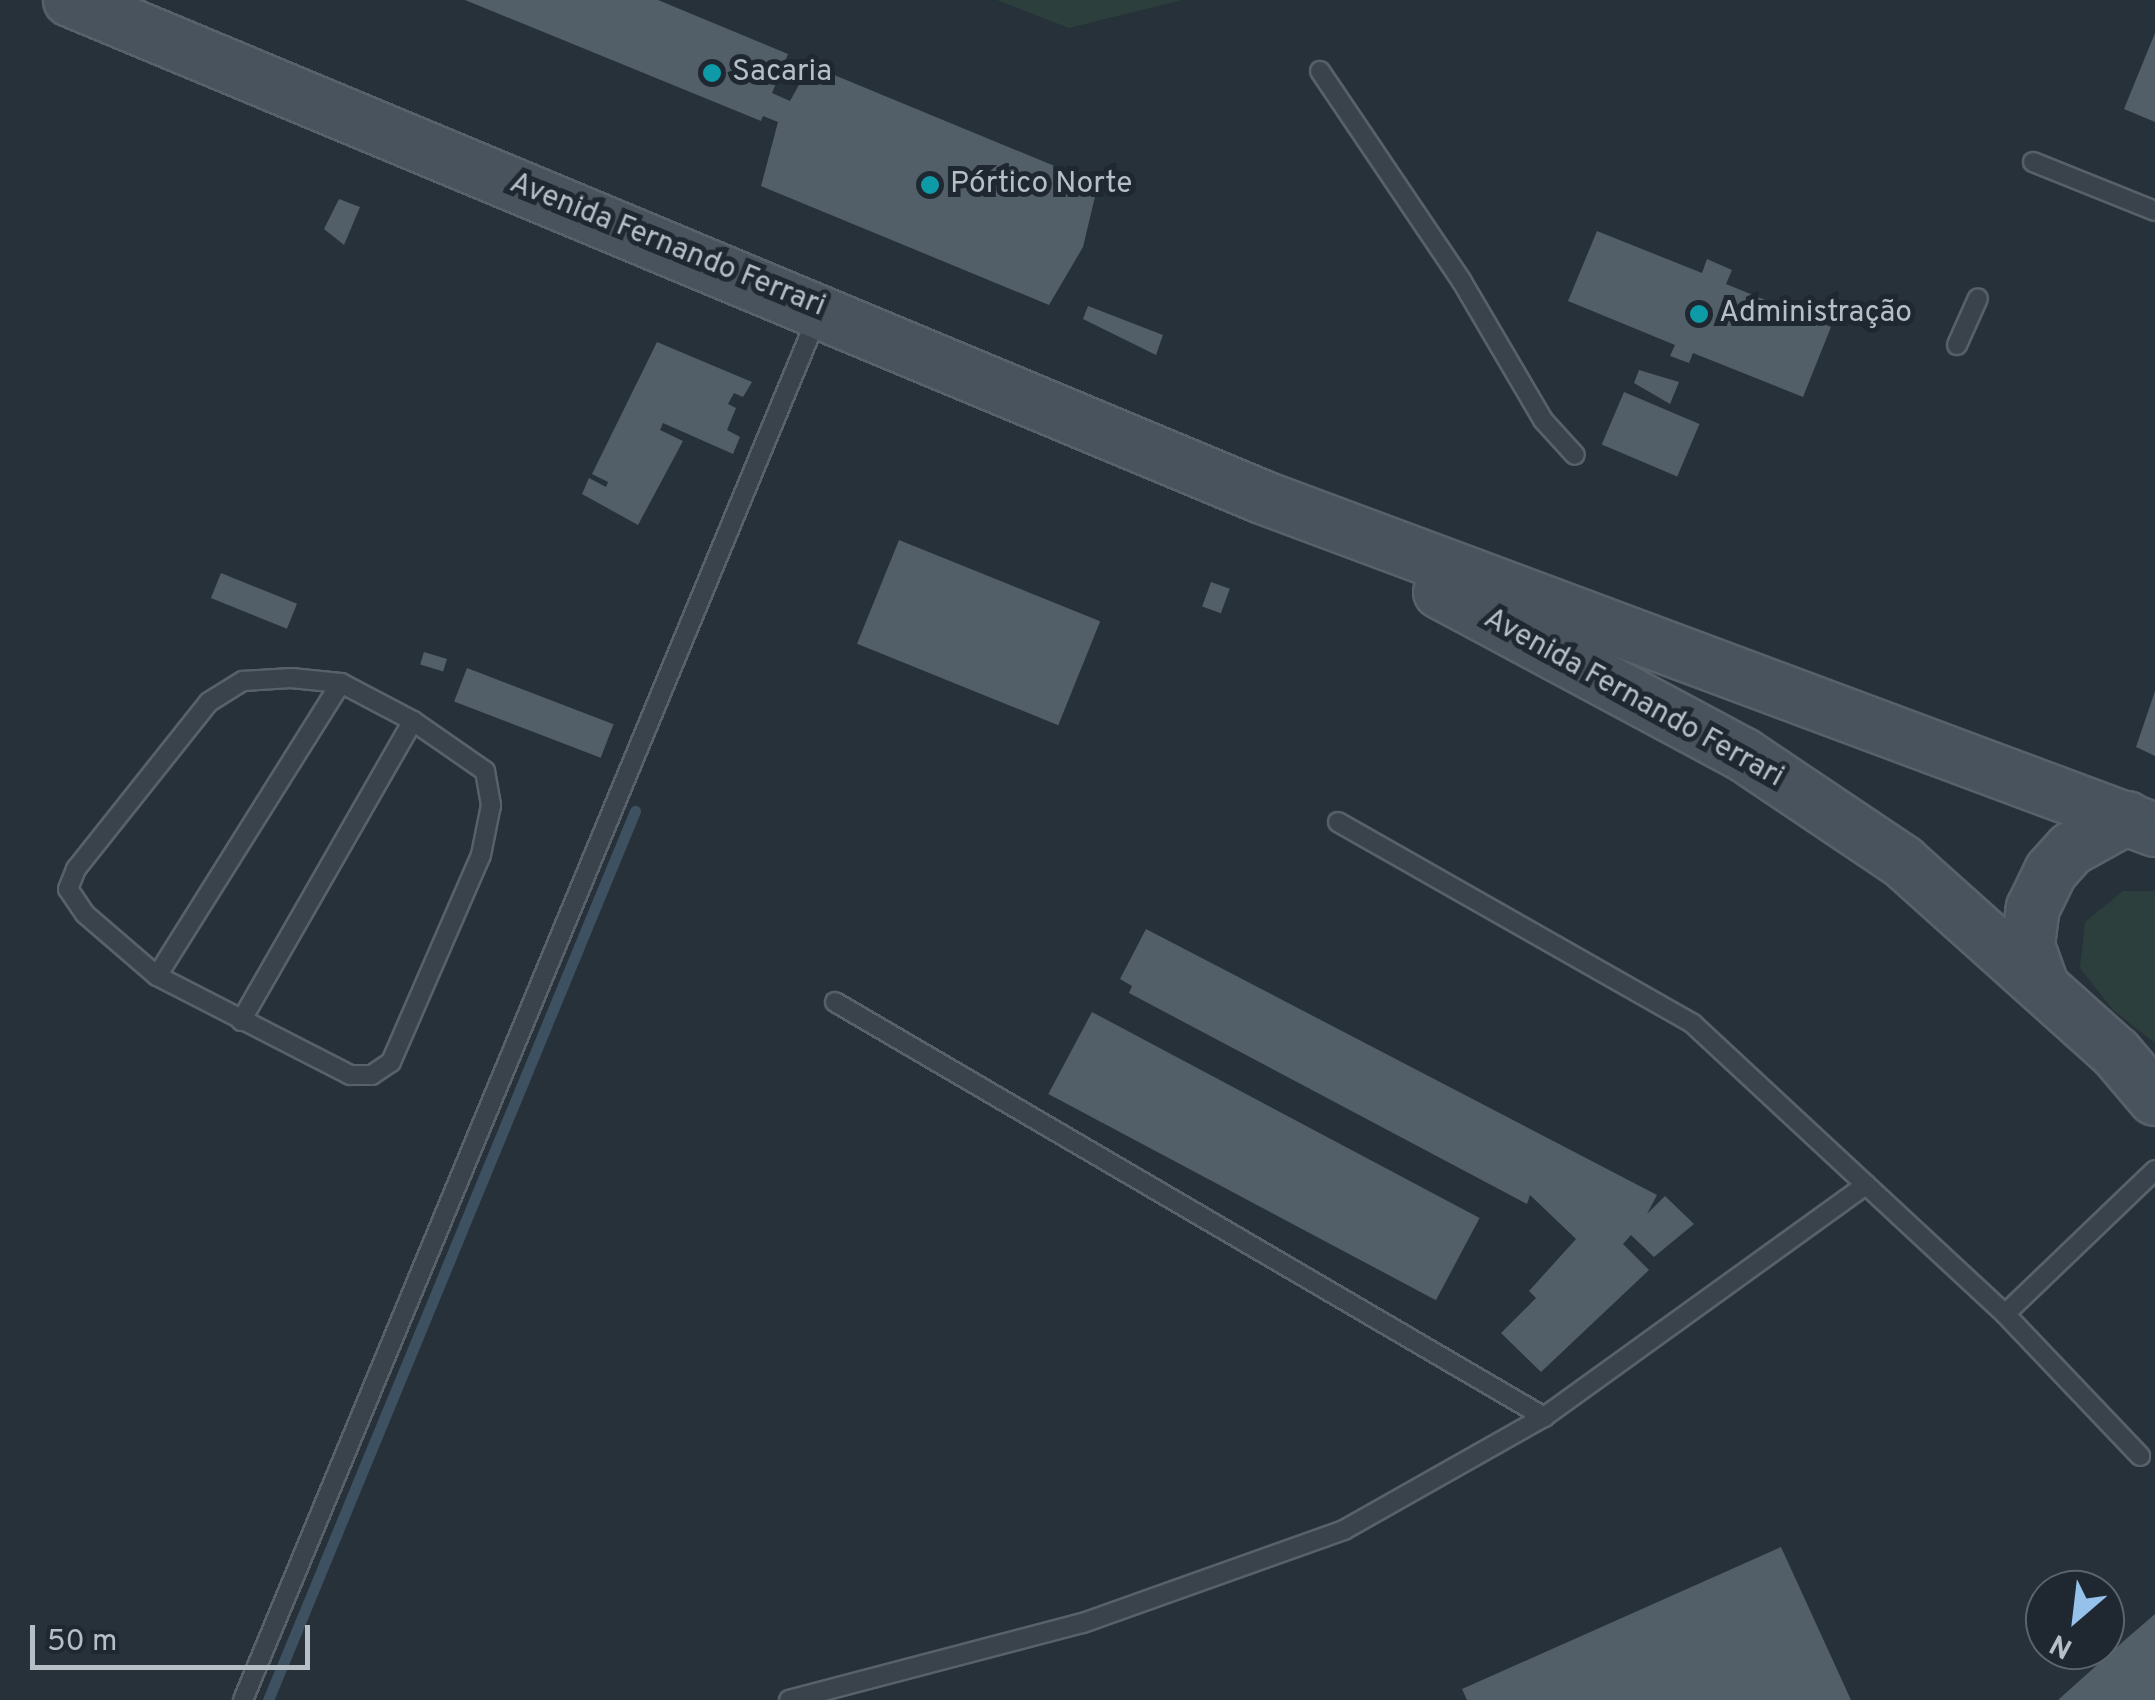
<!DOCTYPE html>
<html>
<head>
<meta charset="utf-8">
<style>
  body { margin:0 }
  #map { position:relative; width:2155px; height:1700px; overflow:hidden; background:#27313a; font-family:Overpass,sans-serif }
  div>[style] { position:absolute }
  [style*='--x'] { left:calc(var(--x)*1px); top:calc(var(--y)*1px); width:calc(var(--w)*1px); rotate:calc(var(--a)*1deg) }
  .green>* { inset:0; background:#2c3f3d }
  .stream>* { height:11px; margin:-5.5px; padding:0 5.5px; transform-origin:5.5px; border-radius:5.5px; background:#3e5161 }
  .building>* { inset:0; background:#525e68; transform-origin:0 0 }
  .roads { filter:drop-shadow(2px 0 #586169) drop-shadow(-2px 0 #586169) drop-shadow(0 2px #586169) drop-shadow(0 -2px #586169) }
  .lane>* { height:18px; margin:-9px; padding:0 9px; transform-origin:9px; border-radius:9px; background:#3a434b }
  .secondary>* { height:52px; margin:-26px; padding:0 26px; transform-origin:26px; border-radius:26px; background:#49535d }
  .dots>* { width:28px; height:28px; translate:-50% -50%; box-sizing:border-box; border:5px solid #1f2830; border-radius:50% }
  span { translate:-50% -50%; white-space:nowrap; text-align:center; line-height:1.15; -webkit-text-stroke:10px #1f2830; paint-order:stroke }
  .poi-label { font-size:30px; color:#b6bec6 }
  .left { translate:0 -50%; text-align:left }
  .street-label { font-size:30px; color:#b6bec6 }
  .north { position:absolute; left:2025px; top:1570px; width:100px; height:100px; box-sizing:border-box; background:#1f2830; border:2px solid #5b646c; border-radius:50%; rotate:208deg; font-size:28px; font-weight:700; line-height:40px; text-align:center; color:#b6bec6 }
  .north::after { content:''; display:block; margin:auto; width:35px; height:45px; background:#96c1eb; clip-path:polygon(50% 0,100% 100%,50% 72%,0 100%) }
  .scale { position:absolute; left:30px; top:1625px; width:280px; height:45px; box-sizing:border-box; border:5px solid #b6bec6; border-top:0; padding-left:12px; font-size:30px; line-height:35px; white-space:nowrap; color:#b6bec6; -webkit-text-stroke:8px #1f2830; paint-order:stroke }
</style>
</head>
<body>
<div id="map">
  <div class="green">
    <i style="clip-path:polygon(997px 0,1182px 0,1069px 28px)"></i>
    <i style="clip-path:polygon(2123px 891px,2155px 891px,2155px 1043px,2113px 1010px,2080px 968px,2085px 922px)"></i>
  </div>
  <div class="stream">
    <i style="--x:268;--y:1700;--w:962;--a:-67.57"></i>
  </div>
  <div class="building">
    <i style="clip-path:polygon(465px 0,658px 0,788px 54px,772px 93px,790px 101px,810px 65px,1098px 184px,1083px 247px,1049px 305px,761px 186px,778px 122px,763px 116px,761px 121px)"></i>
    <i style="clip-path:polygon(2155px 33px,2155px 122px,2124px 109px)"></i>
    <i style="clip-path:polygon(339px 199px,360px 207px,344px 245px,324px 229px)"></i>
    <i style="clip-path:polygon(1597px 231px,1702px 273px,1707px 259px,1732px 270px,1726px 284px,1831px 327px,1803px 397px,1693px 353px,1689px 363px,1670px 356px,1675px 345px,1568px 301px)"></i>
    <i style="clip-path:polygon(1088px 306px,1163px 335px,1156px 355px,1083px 319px)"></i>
    <i style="clip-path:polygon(657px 342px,752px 382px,743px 397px,734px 393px,728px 404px,736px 408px,727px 430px,740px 437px,733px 454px,663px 423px,660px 430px,683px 441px,638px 525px,582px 494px,589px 478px,606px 487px,608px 482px,592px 474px)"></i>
    <i style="clip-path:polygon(1639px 370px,1679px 382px,1670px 404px,1634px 383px)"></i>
    <i style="left:1624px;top:392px;width:82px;height:57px;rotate:23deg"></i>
    <i style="left:899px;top:540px;width:217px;height:112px;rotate:22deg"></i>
    <i style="left:221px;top:573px;width:82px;height:27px;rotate:22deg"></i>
    <i style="left:1211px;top:582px;width:20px;height:26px;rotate:20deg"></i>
    <i style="left:424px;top:652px;width:24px;height:13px;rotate:17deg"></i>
    <i style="left:467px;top:668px;width:157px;height:36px;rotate:21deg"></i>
    <i style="clip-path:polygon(2155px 691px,2155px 756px,2136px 747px)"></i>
    <i style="clip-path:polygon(1146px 929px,1657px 1195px,1647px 1214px,1665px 1196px,1694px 1224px,1654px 1257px,1631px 1235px,1623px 1244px,1649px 1270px,1541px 1372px,1501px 1333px,1536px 1298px,1529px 1291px,1576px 1239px,1530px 1195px,1527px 1204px,1129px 993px,1132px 986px,1120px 979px)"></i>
    <i style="left:1092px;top:1012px;width:439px;height:93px;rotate:28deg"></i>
    <i style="clip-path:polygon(1781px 1547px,1851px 1700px,1467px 1700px,1462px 1689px)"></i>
    <i style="clip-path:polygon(2155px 1614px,2155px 1700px,2058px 1700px,2126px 1639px)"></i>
  </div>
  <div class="roads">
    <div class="lane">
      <i style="--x:1320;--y:71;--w:252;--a:56"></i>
      <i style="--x:1461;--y:280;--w:162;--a:59.6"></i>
      <i style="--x:1543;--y:420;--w:47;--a:47.6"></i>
      <i style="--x:2033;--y:162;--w:131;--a:21.9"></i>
      <i style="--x:1957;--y:345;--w:51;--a:-65.9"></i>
      <i style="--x:291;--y:678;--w:50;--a:5.7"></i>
      <i style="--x:341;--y:683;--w:81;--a:27.8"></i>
      <i style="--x:413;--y:721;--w:88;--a:34.8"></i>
      <i style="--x:485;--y:771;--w:35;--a:80"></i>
      <i style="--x:491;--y:805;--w:51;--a:101.3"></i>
      <i style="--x:481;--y:855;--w:226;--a:113.5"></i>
      <i style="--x:391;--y:1062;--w:23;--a:146"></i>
      <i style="--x:372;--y:1075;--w:22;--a:180"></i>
      <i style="--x:350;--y:1075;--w:217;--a:-152.8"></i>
      <i style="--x:157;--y:976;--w:95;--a:-139.3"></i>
      <i style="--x:85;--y:914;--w:30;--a:-124"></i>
      <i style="--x:68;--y:889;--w:22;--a:-68"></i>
      <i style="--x:76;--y:869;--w:213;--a:-51.5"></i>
      <i style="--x:209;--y:702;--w:40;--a:-32"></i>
      <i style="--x:243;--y:681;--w:48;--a:-3.6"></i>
      <i style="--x:1338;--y:822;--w:408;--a:29.6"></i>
      <i style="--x:1693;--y:1024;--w:426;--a:42.9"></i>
      <i style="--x:2005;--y:1314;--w:196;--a:46.4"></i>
      <i style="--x:157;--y:976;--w:346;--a:-57.9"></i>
      <i style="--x:835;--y:1002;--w:822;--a:30.34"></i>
      <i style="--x:241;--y:1021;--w:346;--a:-60.2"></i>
      <i style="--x:2005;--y:1314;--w:208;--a:-43.8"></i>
      <i style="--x:243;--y:1700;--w:1500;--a:-67.45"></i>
      <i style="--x:789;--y:1700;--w:304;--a:-14.7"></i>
      <i style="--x:1083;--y:1623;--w:277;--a:-19.6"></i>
      <i style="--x:1344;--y:1530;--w:230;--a:-29.5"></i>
      <i style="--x:1544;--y:1417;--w:397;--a:-35.8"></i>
    </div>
    <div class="secondary">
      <i style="--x:70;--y:0;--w:1291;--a:22.63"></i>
      <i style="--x:1262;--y:497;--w:953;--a:20.45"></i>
      <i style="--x:1440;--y:592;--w:345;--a:28.2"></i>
      <i style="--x:1744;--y:755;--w:192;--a:33.9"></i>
      <i style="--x:1903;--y:862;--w:286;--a:41.9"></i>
      <i style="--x:2116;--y:1053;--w:60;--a:49.7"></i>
      <i style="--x:2042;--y:985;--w:41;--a:-109.7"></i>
      <i style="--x:2028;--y:946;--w:38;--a:-83"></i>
      <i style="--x:2033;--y:908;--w:41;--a:-64.1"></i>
      <i style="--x:2051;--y:871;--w:30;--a:-48"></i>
      <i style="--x:2071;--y:849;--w:64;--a:-29"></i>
    </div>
  </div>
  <div class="dots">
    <i style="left:712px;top:73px;background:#0f9aa8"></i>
    <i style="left:930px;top:185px;background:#0f9aa8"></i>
    <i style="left:1699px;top:314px;background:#0f9aa8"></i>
  </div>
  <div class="poi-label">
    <span class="left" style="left:732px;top:73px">Sacaria</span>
    <span class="left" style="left:950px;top:185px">Pórtico Norte</span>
    <span class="left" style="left:1719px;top:314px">Administração</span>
  </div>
  <div class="street-label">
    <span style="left:667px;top:246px;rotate:22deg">Avenida Fernando Ferrari</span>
    <span style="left:1633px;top:699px;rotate:29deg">Avenida Fernando Ferrari</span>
  </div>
  <div class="north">N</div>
  <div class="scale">50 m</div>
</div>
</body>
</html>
